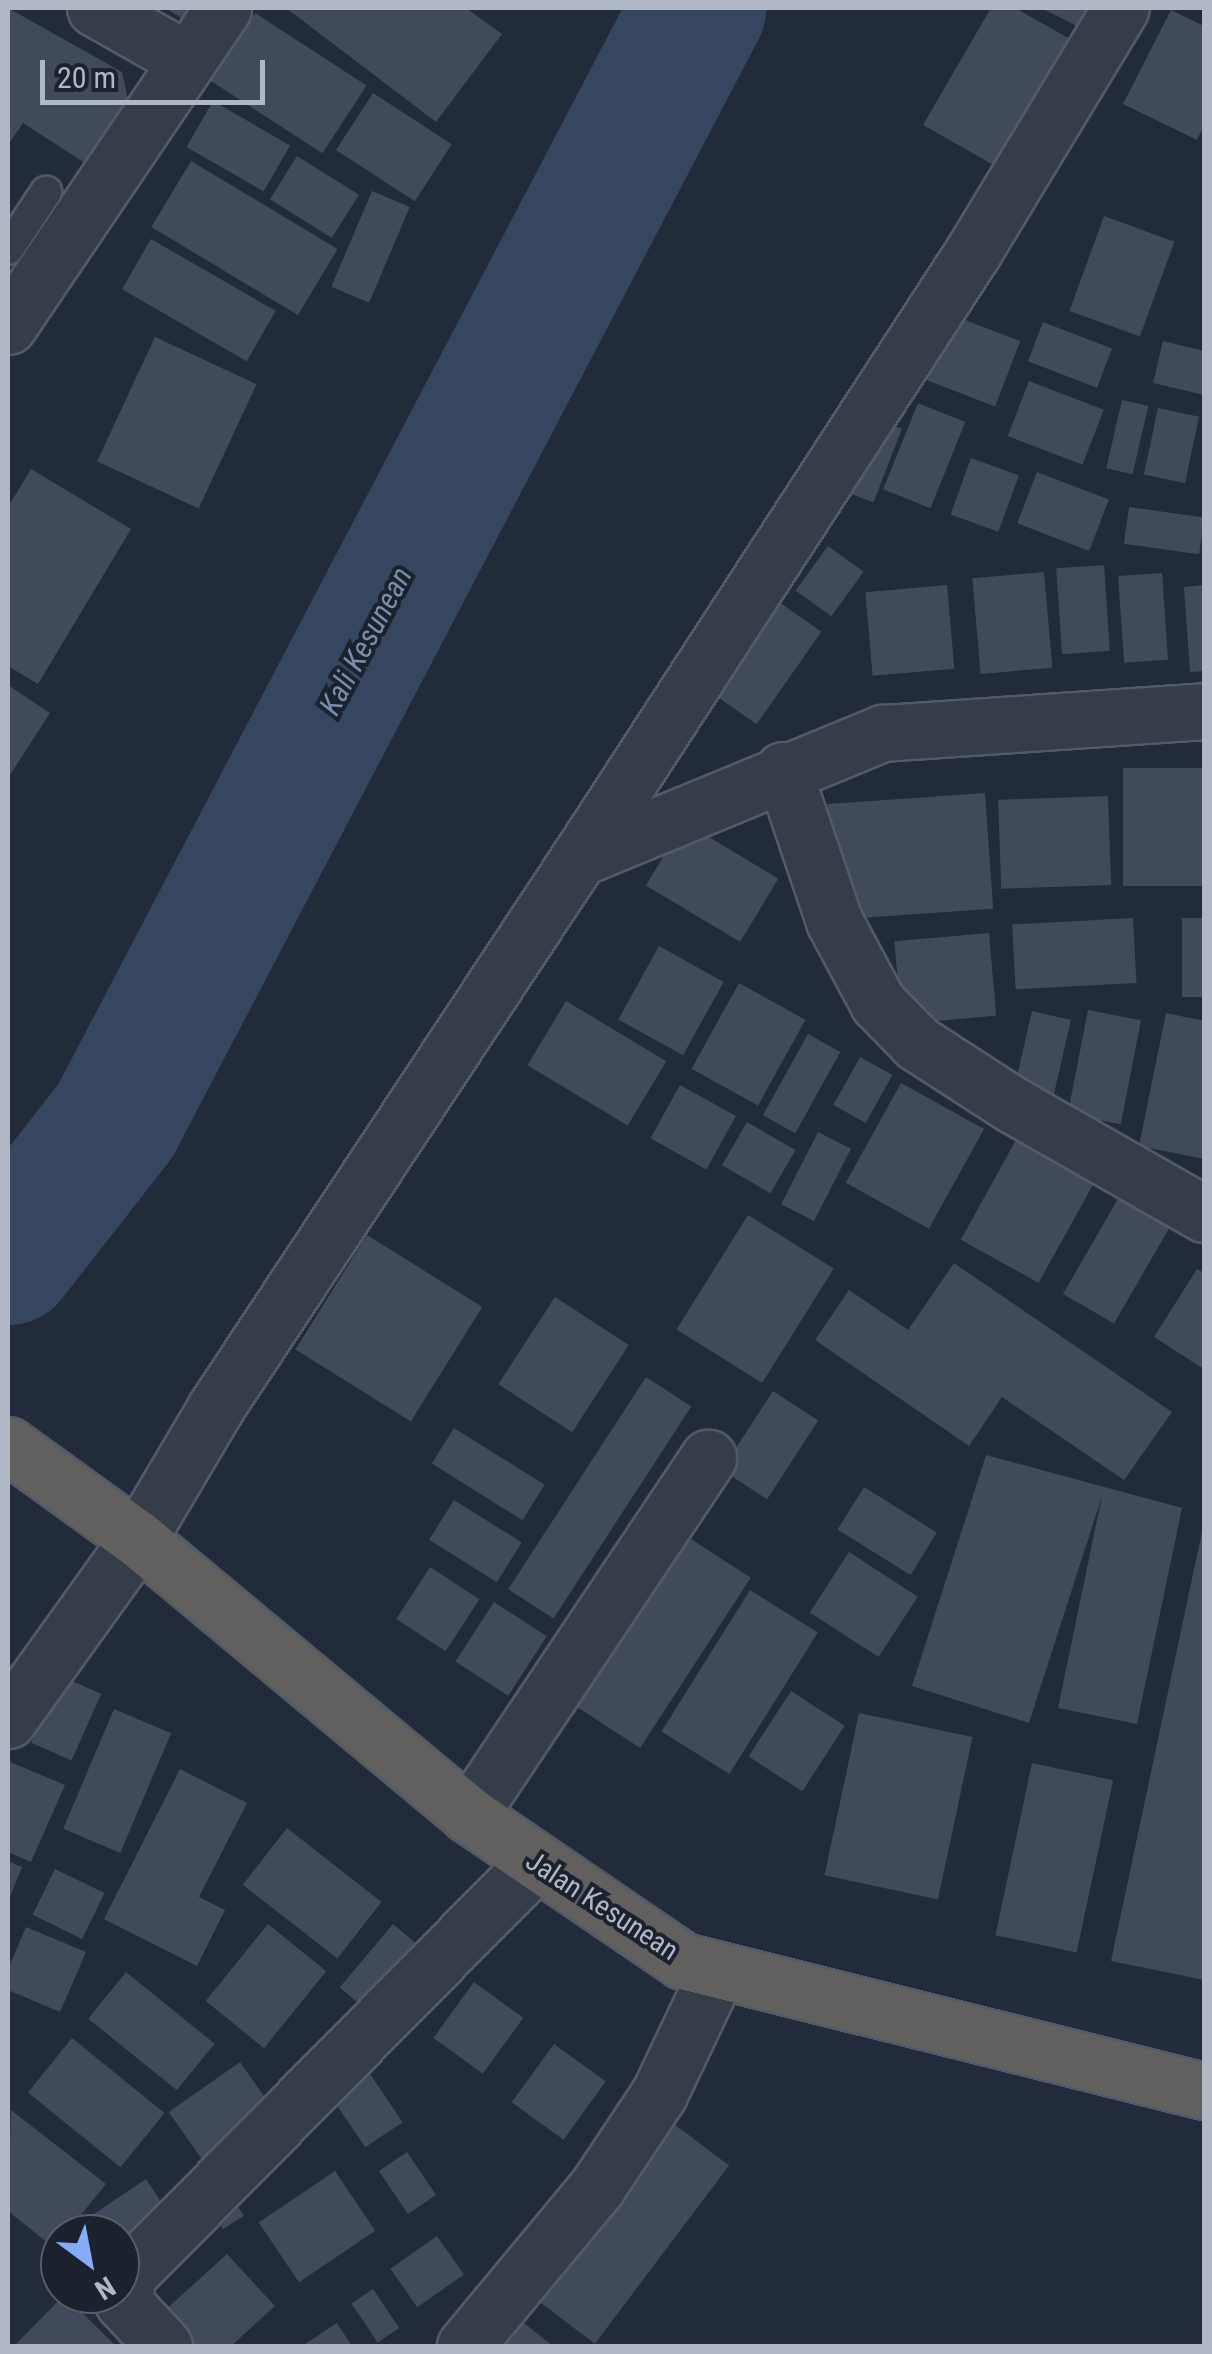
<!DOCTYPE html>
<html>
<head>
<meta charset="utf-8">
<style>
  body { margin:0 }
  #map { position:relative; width:1212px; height:2354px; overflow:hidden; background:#222b39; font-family:"Roboto Condensed",sans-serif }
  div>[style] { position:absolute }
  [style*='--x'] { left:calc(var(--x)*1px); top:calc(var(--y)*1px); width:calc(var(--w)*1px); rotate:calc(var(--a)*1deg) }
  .river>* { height:135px; margin:-67.5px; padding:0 67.5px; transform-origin:67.5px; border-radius:67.5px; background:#364560 }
  .building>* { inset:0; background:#414a5b; transform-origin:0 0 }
  .roads { filter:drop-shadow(2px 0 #535a67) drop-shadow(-2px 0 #535a67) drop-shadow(0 2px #535a67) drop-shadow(0 -2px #535a67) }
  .service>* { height:30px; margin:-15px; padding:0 15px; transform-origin:15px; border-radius:15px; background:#353d49 }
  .minor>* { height:55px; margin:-27.5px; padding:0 27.5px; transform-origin:27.5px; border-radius:27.5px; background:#353d49 }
  .trunk>* { height:55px; margin:-27.5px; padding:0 27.5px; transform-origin:27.5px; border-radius:27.5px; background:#61605e }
  span { translate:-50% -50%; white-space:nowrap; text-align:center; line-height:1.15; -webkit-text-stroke:8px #1b222e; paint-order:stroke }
  .street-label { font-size:28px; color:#b0b7c5 }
  .water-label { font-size:30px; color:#798dad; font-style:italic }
  .frame { position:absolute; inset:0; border:10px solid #b0b7c5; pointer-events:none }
  .north { position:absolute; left:40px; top:2214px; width:100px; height:100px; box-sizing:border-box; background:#1b222e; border:2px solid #575e6a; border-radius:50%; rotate:148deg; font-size:28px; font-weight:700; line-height:40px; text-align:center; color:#b0b7c5 }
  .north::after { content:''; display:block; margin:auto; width:35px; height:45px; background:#86acf5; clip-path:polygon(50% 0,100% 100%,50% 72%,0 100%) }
  .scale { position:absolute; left:40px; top:60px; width:225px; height:45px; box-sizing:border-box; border:5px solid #b0b7c5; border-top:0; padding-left:12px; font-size:30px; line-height:35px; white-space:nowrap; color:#b0b7c5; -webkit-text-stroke:8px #1b222e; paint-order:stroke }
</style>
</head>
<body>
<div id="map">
  <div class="river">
    <i style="--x:8;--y:1257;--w:174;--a:-52"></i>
    <i style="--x:115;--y:1120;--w:1256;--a:-62.33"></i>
  </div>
  <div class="building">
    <i style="clip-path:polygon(8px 8px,122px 72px,128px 100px,88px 165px,23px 123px,8px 145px)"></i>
    <i style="clip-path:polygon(165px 8px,200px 8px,190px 23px)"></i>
    <i style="clip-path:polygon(286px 8px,466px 8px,502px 34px,436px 122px)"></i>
    <i style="clip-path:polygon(991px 8px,1015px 8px,1086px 48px,1013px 176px,923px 125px)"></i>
    <i style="clip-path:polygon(1041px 8px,1110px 8px,1095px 35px)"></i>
    <i style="clip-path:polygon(1171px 10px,1204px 26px,1204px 125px,1197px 140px,1123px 104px)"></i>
    <i style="left:255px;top:13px;width:133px;height:81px;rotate:33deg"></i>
    <i style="left:373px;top:93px;width:94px;height:68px;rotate:33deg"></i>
    <i style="left:213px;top:101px;width:89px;height:53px;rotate:30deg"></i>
    <i style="left:297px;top:156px;width:73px;height:51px;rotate:32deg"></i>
    <i style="left:191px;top:161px;width:171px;height:77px;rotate:31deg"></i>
    <i style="left:372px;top:191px;width:41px;height:104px;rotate:23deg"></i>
    <i style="left:1104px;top:216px;width:75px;height:101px;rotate:20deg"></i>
    <i style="left:151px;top:239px;width:144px;height:58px;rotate:30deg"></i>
    <i style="left:939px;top:310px;width:87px;height:70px;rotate:21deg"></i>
    <i style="left:1043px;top:322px;width:74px;height:42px;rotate:21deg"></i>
    <i style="left:155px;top:337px;width:112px;height:137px;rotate:25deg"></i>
    <i style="clip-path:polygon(1163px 341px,1204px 351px,1204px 395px,1153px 383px)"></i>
    <i style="left:1029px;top:381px;width:80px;height:59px;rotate:21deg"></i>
    <i style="left:1122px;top:400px;width:27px;height:70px;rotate:13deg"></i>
    <i style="left:918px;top:403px;width:51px;height:93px;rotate:22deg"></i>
    <i style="left:1158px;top:408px;width:42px;height:68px;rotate:12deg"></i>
    <i style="left:871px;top:417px;width:33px;height:79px;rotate:21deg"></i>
    <i style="left:971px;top:458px;width:51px;height:60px;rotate:20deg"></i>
    <i style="clip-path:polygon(31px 469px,131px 529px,38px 684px,8px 666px,8px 507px)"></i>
    <i style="left:1037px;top:472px;width:77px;height:55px;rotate:21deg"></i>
    <i style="left:1129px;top:507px;width:76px;height:37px;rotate:8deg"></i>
    <i style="left:828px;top:546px;width:44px;height:55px;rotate:36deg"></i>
    <i style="left:1104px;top:565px;width:86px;height:48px;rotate:86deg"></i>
    <i style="left:1044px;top:572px;width:96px;height:72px;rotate:85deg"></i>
    <i style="left:1162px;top:573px;width:87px;height:44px;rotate:86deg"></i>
    <i style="left:947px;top:585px;width:84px;height:82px;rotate:85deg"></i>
    <i style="clip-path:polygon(1204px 585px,1204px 671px,1190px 672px,1184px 587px)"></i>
    <i style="left:769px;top:595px;width:64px;height:113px;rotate:35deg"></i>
    <i style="clip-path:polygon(8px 685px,50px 713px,8px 778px)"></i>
    <i style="left:1204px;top:768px;width:118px;height:81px;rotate:90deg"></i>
    <i style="left:985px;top:793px;width:116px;height:158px;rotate:86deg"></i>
    <i style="left:1108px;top:796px;width:89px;height:110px;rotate:88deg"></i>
    <i style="left:684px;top:822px;width:110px;height:74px;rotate:31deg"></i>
    <i style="left:1133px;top:918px;width:65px;height:121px;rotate:87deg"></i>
    <i style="left:1204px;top:918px;width:79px;height:22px;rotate:90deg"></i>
    <i style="left:989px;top:933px;width:83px;height:95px;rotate:85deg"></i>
    <i style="left:659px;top:946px;width:74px;height:84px;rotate:29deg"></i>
    <i style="left:739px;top:983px;width:76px;height:98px;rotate:29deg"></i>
    <i style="left:566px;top:1001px;width:117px;height:75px;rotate:31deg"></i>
    <i style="left:1088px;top:1010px;width:54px;height:106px;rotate:11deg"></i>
    <i style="left:1032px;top:1011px;width:40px;height:82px;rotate:13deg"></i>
    <i style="clip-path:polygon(1166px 1013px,1204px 1021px,1204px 1159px,1139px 1146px)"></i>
    <i style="left:808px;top:1034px;width:37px;height:93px;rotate:29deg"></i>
    <i style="left:860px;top:1057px;width:37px;height:55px;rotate:29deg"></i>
    <i style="left:901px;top:1083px;width:95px;height:114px;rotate:29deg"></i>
    <i style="left:680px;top:1085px;width:64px;height:61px;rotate:29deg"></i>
    <i style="left:747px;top:1122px;width:56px;height:50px;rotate:30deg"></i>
    <i style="left:818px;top:1132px;width:37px;height:81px;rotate:27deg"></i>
    <i style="left:1016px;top:1140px;width:89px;height:114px;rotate:29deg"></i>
    <i style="left:1119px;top:1197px;width:59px;height:112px;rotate:30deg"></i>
    <i style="left:748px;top:1215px;width:101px;height:135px;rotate:32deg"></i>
    <i style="left:367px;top:1235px;width:136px;height:135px;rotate:32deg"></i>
    <i style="clip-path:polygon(954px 1263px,1172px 1412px,1124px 1480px,1002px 1397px,969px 1446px,815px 1340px,849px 1290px,908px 1330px)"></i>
    <i style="clip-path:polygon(1197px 1269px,1204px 1273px,1204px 1369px,1154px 1337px)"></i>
    <i style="left:555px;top:1297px;width:88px;height:104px;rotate:33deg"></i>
    <i style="left:646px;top:1377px;width:54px;height:253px;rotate:33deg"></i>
    <i style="left:773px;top:1391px;width:54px;height:94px;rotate:33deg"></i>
    <i style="left:454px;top:1428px;width:107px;height:42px;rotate:32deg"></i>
    <i style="clip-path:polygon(986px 1455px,1182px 1508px,1137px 1724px,1058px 1708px,1102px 1496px,1029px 1723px,912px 1686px)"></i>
    <i style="left:864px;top:1487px;width:86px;height:50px;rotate:32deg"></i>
    <i style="left:454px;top:1500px;width:80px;height:47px;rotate:32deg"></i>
    <i style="clip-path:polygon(1204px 1522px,1204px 1980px,1111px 1961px)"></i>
    <i style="left:671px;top:1526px;width:95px;height:203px;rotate:33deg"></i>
    <i style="left:849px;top:1552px;width:82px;height:72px;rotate:33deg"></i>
    <i style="left:430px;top:1567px;width:59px;height:62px;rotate:33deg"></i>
    <i style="left:750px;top:1590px;width:80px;height:167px;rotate:32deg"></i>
    <i style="left:494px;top:1602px;width:63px;height:71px;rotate:33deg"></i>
    <i style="left:61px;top:1676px;width:44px;height:73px;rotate:24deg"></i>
    <i style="left:791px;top:1691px;width:64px;height:78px;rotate:33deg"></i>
    <i style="left:114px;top:1709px;width:62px;height:130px;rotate:23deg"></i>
    <i style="left:859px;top:1713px;width:116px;height:166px;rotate:12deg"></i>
    <i style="clip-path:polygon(8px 1761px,65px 1785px,31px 1862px,8px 1852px)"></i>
    <i style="left:1032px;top:1763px;width:83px;height:176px;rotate:12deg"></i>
    <i style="clip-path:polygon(180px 1769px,247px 1803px,199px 1897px,225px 1910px,197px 1966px,104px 1919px)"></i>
    <i style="left:287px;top:1828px;width:120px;height:72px;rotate:38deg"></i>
    <i style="clip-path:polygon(8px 1861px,22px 1867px,8px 1902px)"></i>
    <i style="left:55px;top:1869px;width:55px;height:51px;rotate:26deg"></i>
    <i style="left:268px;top:1924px;width:75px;height:99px;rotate:39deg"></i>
    <i style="left:393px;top:1924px;width:38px;height:83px;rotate:40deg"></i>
    <i style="clip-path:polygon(26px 1927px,86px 1952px,60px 2012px,8px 1990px,8px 1969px)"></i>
    <i style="left:126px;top:1972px;width:114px;height:60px;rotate:39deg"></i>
    <i style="left:474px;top:1982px;width:61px;height:69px;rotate:36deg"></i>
    <i style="left:72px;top:2038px;width:119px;height:70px;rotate:39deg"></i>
    <i style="left:554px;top:2044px;width:64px;height:72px;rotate:36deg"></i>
    <i style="left:240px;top:2062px;width:63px;height:87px;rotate:55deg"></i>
    <i style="left:364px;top:2065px;width:69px;height:45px;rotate:56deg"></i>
    <i style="clip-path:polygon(11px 2110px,106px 2184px,54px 2248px,8px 2211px)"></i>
    <i style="left:670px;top:2121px;width:74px;height:223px;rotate:37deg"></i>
    <i style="left:407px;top:2152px;width:52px;height:34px;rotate:56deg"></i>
    <i style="left:335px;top:2171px;width:72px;height:92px;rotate:56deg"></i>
    <i style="clip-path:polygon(146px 2179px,174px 2222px,120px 2258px,120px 2234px,89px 2234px,82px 2222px)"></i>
    <i style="left:226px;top:2188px;width:33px;height:25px;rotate:57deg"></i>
    <i style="left:437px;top:2236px;width:47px;height:57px;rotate:55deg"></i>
    <i style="clip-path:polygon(227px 2254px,275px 2306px,231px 2346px,192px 2346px,162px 2313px)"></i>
    <i style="left:373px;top:2289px;width:47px;height:26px;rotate:56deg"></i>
    <i style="clip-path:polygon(64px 2295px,116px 2346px,14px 2346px)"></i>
    <i style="clip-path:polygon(520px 2320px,553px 2346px,499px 2346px)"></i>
    <i style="clip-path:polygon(337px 2323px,352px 2346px,302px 2346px)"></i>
  </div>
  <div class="roads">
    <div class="service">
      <i style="--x:8;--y:249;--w:69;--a:-56.3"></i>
    </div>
    <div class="minor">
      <i style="--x:95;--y:8;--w:106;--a:29.5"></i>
      <i style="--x:8;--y:326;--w:384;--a:-55.9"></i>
      <i style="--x:783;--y:770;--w:159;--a:71.3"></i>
      <i style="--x:834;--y:921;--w:93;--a:61.8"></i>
      <i style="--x:878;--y:1003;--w:56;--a:45.7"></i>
      <i style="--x:917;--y:1043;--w:114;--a:32.9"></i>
      <i style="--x:1013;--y:1105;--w:220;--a:29.7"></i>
      <i style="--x:579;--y:858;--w:723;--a:-56.97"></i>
      <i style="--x:973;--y:252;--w:285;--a:-58.8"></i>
      <i style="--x:8;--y:1720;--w:223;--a:-54.3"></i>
      <i style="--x:138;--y:1539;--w:153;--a:-59.4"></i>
      <i style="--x:216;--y:1407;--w:658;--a:-56.53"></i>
      <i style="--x:579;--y:858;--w:329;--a:-22.4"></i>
      <i style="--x:883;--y:733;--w:322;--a:-3.9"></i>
      <i style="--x:469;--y:1815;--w:430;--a:-56.2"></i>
      <i style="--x:164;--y:2346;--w:60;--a:-133"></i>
      <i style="--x:123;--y:2302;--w:27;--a:-80"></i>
      <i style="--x:128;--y:2275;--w:579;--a:-45.35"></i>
      <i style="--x:465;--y:2346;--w:207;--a:-50.3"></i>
      <i style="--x:597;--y:2187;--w:112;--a:-56.3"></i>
      <i style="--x:659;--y:2094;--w:135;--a:-64.6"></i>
    </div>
    <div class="trunk">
      <i style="--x:8;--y:1445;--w:160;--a:35.9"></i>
      <i style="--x:138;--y:1539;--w:431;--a:39.8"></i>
      <i style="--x:469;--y:1815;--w:259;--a:34.3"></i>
      <i style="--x:683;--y:1961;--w:537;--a:14.01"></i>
    </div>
  </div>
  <div class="street-label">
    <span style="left:602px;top:1906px;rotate:33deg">Jalan Kesunean</span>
  </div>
  <div class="water-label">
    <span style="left:366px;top:641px;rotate:-62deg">Kali Kesunean</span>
  </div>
  <div class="frame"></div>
  <div class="north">N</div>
  <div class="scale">20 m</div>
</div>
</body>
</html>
